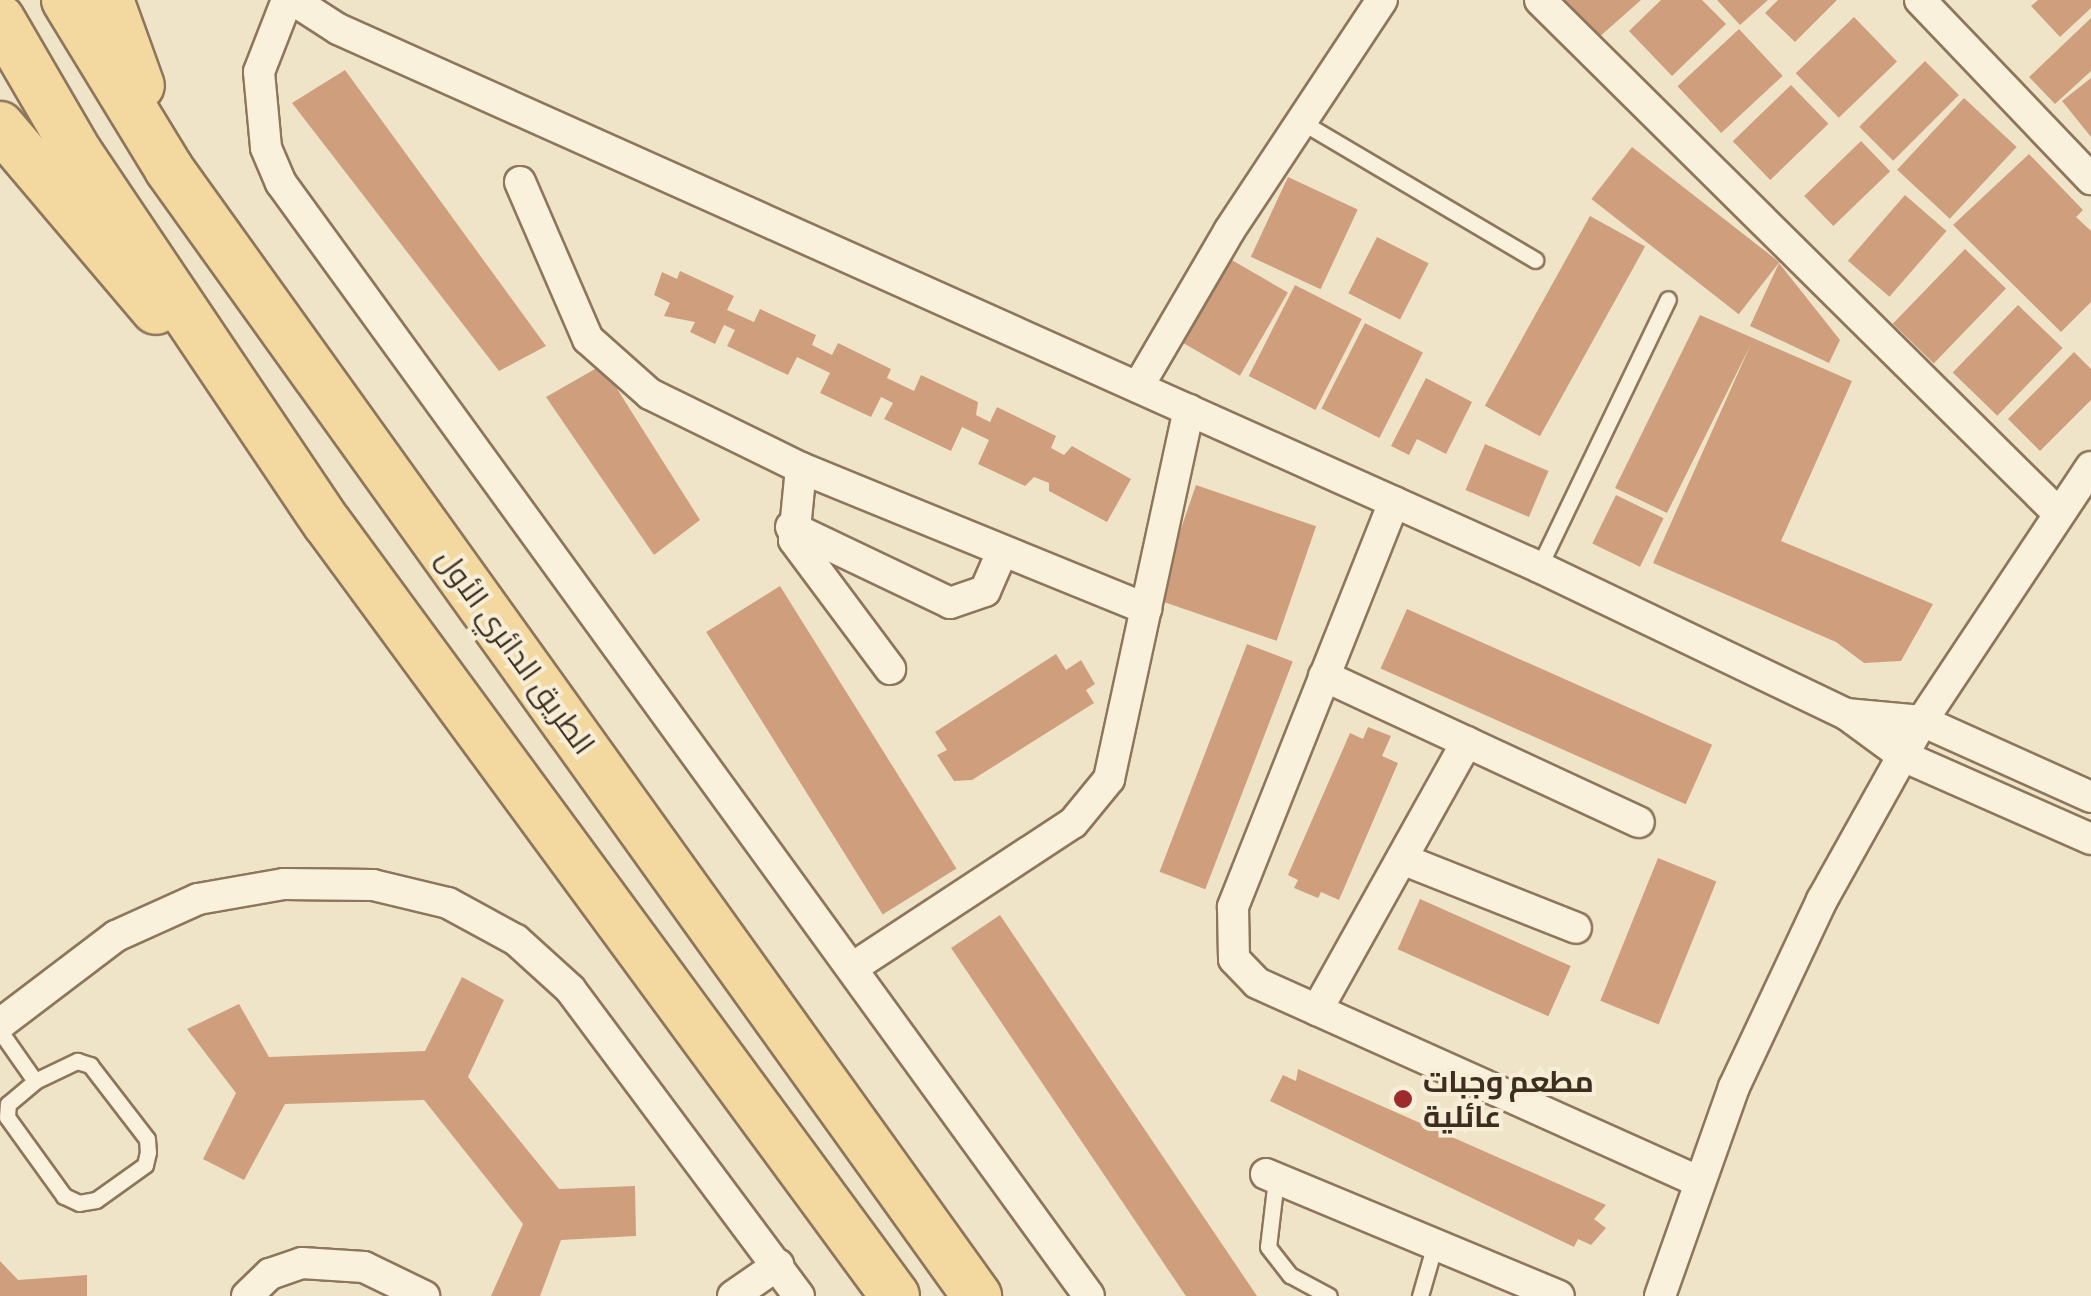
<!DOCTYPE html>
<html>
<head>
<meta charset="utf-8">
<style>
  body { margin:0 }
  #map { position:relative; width:2091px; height:1296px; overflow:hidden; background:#f0e4c8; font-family:Bitter,Cairo,serif }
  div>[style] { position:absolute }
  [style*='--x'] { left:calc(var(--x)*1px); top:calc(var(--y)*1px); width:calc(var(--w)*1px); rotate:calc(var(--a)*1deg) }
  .building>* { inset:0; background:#cf9f7d; transform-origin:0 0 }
  .roads { filter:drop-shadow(2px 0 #8d765c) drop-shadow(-2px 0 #8d765c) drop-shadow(0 2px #8d765c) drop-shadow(0 -2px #8d765c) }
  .service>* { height:15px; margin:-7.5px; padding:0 7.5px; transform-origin:7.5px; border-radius:7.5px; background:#faf1dc }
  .minor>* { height:30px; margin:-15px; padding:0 15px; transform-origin:15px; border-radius:15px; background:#faf1dc }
  .primary>* { height:48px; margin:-24px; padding:0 24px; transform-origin:24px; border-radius:24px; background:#f3d9a0 }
  .dots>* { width:28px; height:28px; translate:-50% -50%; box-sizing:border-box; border:5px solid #f7eed8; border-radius:50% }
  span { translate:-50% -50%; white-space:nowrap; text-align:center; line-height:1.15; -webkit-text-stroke:8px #f7eed8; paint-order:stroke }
  .street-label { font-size:30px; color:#3d2e20 }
  .poi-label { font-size:30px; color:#3d2e20; font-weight:700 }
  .left { translate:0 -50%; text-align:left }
</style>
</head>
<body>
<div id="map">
  <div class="building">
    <i style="clip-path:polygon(1561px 0,1641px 0,1597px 39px)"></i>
    <i style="clip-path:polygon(1661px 0,1702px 0,1726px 24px,1672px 76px,1629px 31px)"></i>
    <i style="clip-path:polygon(1717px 0,1768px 0,1740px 25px)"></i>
    <i style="clip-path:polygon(1778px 0,1837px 0,1795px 42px,1765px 13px)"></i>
    <i style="clip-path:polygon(2038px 0,2091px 0,2091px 8px,2060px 37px,2031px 6px)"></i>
    <i style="left:1854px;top:17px;width:62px;height:81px;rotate:46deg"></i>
    <i style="clip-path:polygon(2091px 18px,2091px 71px,2055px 104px,2029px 77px)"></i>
    <i style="left:1739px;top:29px;width:64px;height:84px;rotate:47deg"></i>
    <i style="left:1925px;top:61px;width:48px;height:93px;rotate:45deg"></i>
    <i style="clip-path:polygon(345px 70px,546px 346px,499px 371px,292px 103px)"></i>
    <i style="clip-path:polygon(2091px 78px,2091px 137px,2062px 101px)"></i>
    <i style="left:1791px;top:85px;width:54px;height:81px;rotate:46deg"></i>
    <i style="left:1964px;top:98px;width:72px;height:98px;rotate:43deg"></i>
    <i style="left:1861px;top:141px;width:42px;height:79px;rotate:46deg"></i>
    <i style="left:1632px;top:147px;width:187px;height:66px;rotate:38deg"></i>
    <i style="clip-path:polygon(2029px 154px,2083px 210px,2076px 217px,2091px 231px,2091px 302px,2061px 332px,1953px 225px)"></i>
    <i style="left:1288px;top:177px;width:77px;height:88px;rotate:25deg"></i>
    <i style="left:1905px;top:195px;width:55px;height:87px;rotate:41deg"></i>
    <i style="left:1590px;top:216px;width:63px;height:217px;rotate:29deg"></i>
    <i style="left:1377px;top:237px;width:58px;height:63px;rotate:27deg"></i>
    <i style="left:1965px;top:249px;width:57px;height:104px;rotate:44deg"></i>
    <i style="left:1223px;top:255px;width:75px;height:96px;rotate:30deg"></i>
    <i style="clip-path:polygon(1779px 263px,1840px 340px,1829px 363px,1750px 326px)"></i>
    <i style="clip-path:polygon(680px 271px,734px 296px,727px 310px,754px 322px,760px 309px,816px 335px,812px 345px,832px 355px,838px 343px,891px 369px,887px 378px,914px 391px,921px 375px,978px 402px,976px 415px,990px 422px,997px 407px,1056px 436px,1051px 448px,1064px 455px,1072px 446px,1131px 479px,1107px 522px,1049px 491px,1049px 483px,1034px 477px,1025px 486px,978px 464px,989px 440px,962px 427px,951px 451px,884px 419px,893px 403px,881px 397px,871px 417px,820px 393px,830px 373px,797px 357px,788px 375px,727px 346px,735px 330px,724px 325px,715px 344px,690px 332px,695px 322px,664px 316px,670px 303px,654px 295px,662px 272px,677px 279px)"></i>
    <i style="left:1295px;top:285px;width:75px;height:102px;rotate:27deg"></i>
    <i style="left:2018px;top:305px;width:62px;height:94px;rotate:44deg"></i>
    <i style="clip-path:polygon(1700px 315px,1852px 381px,1781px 541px,1933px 604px,1901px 661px,1864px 663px,1836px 642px,1653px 563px,1751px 344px,1667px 513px,1615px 488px)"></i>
    <i style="left:1365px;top:323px;width:65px;height:96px;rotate:27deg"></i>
    <i style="clip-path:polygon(2074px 352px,2091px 369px,2091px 400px,2040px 451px,2008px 419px)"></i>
    <i style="clip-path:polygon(602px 365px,700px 520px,654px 555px,546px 397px)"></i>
    <i style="clip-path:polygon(1426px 378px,1472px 402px,1446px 454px,1417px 439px,1409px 455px,1391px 446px)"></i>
    <i style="left:1485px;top:444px;width:69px;height:50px;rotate:23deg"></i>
    <i style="left:1196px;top:485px;width:127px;height:121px;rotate:19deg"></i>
    <i style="left:1616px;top:495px;width:53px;height:54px;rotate:26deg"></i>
    <i style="left:780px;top:586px;width:333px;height:87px;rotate:58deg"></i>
    <i style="left:1407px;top:609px;width:334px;height:65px;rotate:24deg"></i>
    <i style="left:1247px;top:644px;width:49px;height:244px;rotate:21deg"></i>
    <i style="clip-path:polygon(1056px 654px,1066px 670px,1081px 660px,1095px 684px,1086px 690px,1094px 703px,972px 780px,954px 781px,937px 755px,947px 750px,935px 732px)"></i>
    <i style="clip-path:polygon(1368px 727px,1391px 736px,1382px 756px,1398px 763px,1339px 900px,1321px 892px,1318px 898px,1294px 888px,1298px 880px,1288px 875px,1350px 733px,1363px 739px)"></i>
    <i style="left:1658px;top:858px;width:63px;height:154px;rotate:22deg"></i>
    <i style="left:1420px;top:899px;width:165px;height:55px;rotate:24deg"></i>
    <i style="left:1000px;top:915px;width:461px;height:59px;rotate:56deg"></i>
    <i style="clip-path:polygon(462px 977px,504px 1000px,468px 1077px,559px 1189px,635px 1186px,636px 1236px,561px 1240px,540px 1296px,491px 1296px,523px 1224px,424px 1100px,285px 1104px,244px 1180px,203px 1159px,236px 1093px,187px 1029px,239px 1004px,269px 1057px,425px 1051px)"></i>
    <i style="clip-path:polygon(1298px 1069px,1606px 1205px,1594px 1219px,1606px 1228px,1591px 1245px,1578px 1239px,1574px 1247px,1270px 1101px,1283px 1075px,1296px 1081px)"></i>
    <i style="clip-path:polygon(0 1261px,18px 1280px,87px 1275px,87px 1296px,0 1296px)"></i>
  </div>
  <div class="roads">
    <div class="service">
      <i style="--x:1302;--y:122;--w:271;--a:30.6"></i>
      <i style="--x:1539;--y:567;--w:297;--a:-64.3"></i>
      <i style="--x:0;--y:1031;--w:61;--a:55"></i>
      <i style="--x:77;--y:1061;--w:14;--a:17"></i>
      <i style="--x:90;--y:1065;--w:93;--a:52.4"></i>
      <i style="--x:147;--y:1139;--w:13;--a:86"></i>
      <i style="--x:148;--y:1152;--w:13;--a:103"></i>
      <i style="--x:145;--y:1165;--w:60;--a:144.5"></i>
      <i style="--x:96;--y:1200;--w:17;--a:170"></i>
      <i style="--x:79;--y:1203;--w:17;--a:-155"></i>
      <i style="--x:64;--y:1196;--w:97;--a:-125.8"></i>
      <i style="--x:7;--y:1117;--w:13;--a:-86"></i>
      <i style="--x:8;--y:1104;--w:35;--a:-40"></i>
      <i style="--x:35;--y:1081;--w:47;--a:-25.5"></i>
      <i style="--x:1276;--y:1179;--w:68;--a:96.7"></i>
      <i style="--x:1268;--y:1247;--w:36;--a:52"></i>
      <i style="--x:1290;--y:1275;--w:44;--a:28.3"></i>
      <i style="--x:1420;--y:1296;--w:54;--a:-73.9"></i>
    </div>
    <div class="minor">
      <i style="--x:287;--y:0;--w:77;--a:111.3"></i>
      <i style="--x:259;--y:72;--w:76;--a:84.7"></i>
      <i style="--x:266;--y:148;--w:38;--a:67"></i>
      <i style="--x:281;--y:183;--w:1375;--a:54.02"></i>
      <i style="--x:293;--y:0;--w:54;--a:32.8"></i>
      <i style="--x:338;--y:29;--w:1316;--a:24.13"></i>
      <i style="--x:1539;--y:567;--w:340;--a:25.6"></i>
      <i style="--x:1846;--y:714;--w:71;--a:36.4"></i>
      <i style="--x:1903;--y:756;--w:206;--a:23.8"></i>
      <i style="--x:1540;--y:0;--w:730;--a:44.72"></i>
      <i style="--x:1920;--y:0;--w:248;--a:46.3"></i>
      <i style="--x:520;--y:182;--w:171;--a:66.6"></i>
      <i style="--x:588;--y:339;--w:83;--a:41.6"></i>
      <i style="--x:650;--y:394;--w:168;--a:26.1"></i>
      <i style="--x:801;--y:468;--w:373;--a:22.2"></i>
      <i style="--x:1138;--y:387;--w:181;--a:-59.7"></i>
      <i style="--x:1229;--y:231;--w:277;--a:-56.5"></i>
      <i style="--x:801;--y:468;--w:72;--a:95.6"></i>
      <i style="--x:794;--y:540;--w:161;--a:53.3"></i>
      <i style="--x:1394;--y:502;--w:436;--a:111.7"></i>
      <i style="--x:1233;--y:907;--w:52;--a:88.9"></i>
      <i style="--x:1234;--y:959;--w:33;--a:46"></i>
      <i style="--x:1257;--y:983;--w:483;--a:24.2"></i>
      <i style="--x:791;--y:527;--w:176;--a:25.5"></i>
      <i style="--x:950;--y:603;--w:37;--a:-19"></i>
      <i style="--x:985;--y:591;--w:43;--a:-66.4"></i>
      <i style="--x:1324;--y:676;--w:347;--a:24.9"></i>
      <i style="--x:1846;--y:714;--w:76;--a:5.3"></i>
      <i style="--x:1922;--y:721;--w:185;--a:24.2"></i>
      <i style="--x:1402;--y:859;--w:187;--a:21.6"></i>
      <i style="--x:852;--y:968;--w:264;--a:-33.3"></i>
      <i style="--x:1073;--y:823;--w:57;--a:-50.7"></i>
      <i style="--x:1109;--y:779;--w:378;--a:-77.8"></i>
      <i style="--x:1317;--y:1010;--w:307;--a:-60.8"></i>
      <i style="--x:0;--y:1024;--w:146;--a:-37.2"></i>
      <i style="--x:116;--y:936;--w:90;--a:-24.3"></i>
      <i style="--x:198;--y:899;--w:87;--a:-9.9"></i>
      <i style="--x:284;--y:884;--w:89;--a:0.6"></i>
      <i style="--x:373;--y:885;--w:77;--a:13.5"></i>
      <i style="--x:448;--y:903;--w:77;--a:28.6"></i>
      <i style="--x:516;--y:940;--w:73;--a:42.2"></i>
      <i style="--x:570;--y:989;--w:383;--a:53.3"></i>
      <i style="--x:1266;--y:1174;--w:317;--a:22.6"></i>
      <i style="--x:247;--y:1296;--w:32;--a:-44"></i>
      <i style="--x:270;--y:1274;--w:34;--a:-19"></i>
      <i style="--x:302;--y:1263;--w:62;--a:3.7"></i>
      <i style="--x:364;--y:1267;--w:67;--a:25.8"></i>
      <i style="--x:733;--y:1296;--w:55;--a:-34.6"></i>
      <i style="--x:1660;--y:1296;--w:222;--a:-70.5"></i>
      <i style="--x:1734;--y:1087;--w:207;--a:-64.8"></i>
      <i style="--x:1822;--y:900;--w:205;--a:-60.8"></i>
      <i style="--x:1922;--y:721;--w:305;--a:-56.4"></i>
    </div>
    <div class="primary">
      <i style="--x:66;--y:0;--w:198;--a:58.6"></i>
      <i style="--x:169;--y:169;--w:1387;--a:54.36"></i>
      <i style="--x:109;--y:0;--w:91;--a:70.2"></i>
      <i style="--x:0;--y:19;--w:155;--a:59.8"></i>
      <i style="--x:78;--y:153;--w:446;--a:56.1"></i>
      <i style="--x:327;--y:523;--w:959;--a:53.69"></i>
      <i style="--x:0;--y:126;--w:241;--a:49.7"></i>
    </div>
  </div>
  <div class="dots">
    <i style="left:1403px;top:1099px;background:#9e2a2b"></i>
  </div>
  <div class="street-label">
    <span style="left:515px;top:652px;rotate:54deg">الطريق الدائري الأول</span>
  </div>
  <div class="poi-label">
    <span class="left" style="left:1423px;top:1099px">مطعم وجبات<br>عائلية</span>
  </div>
</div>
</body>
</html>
